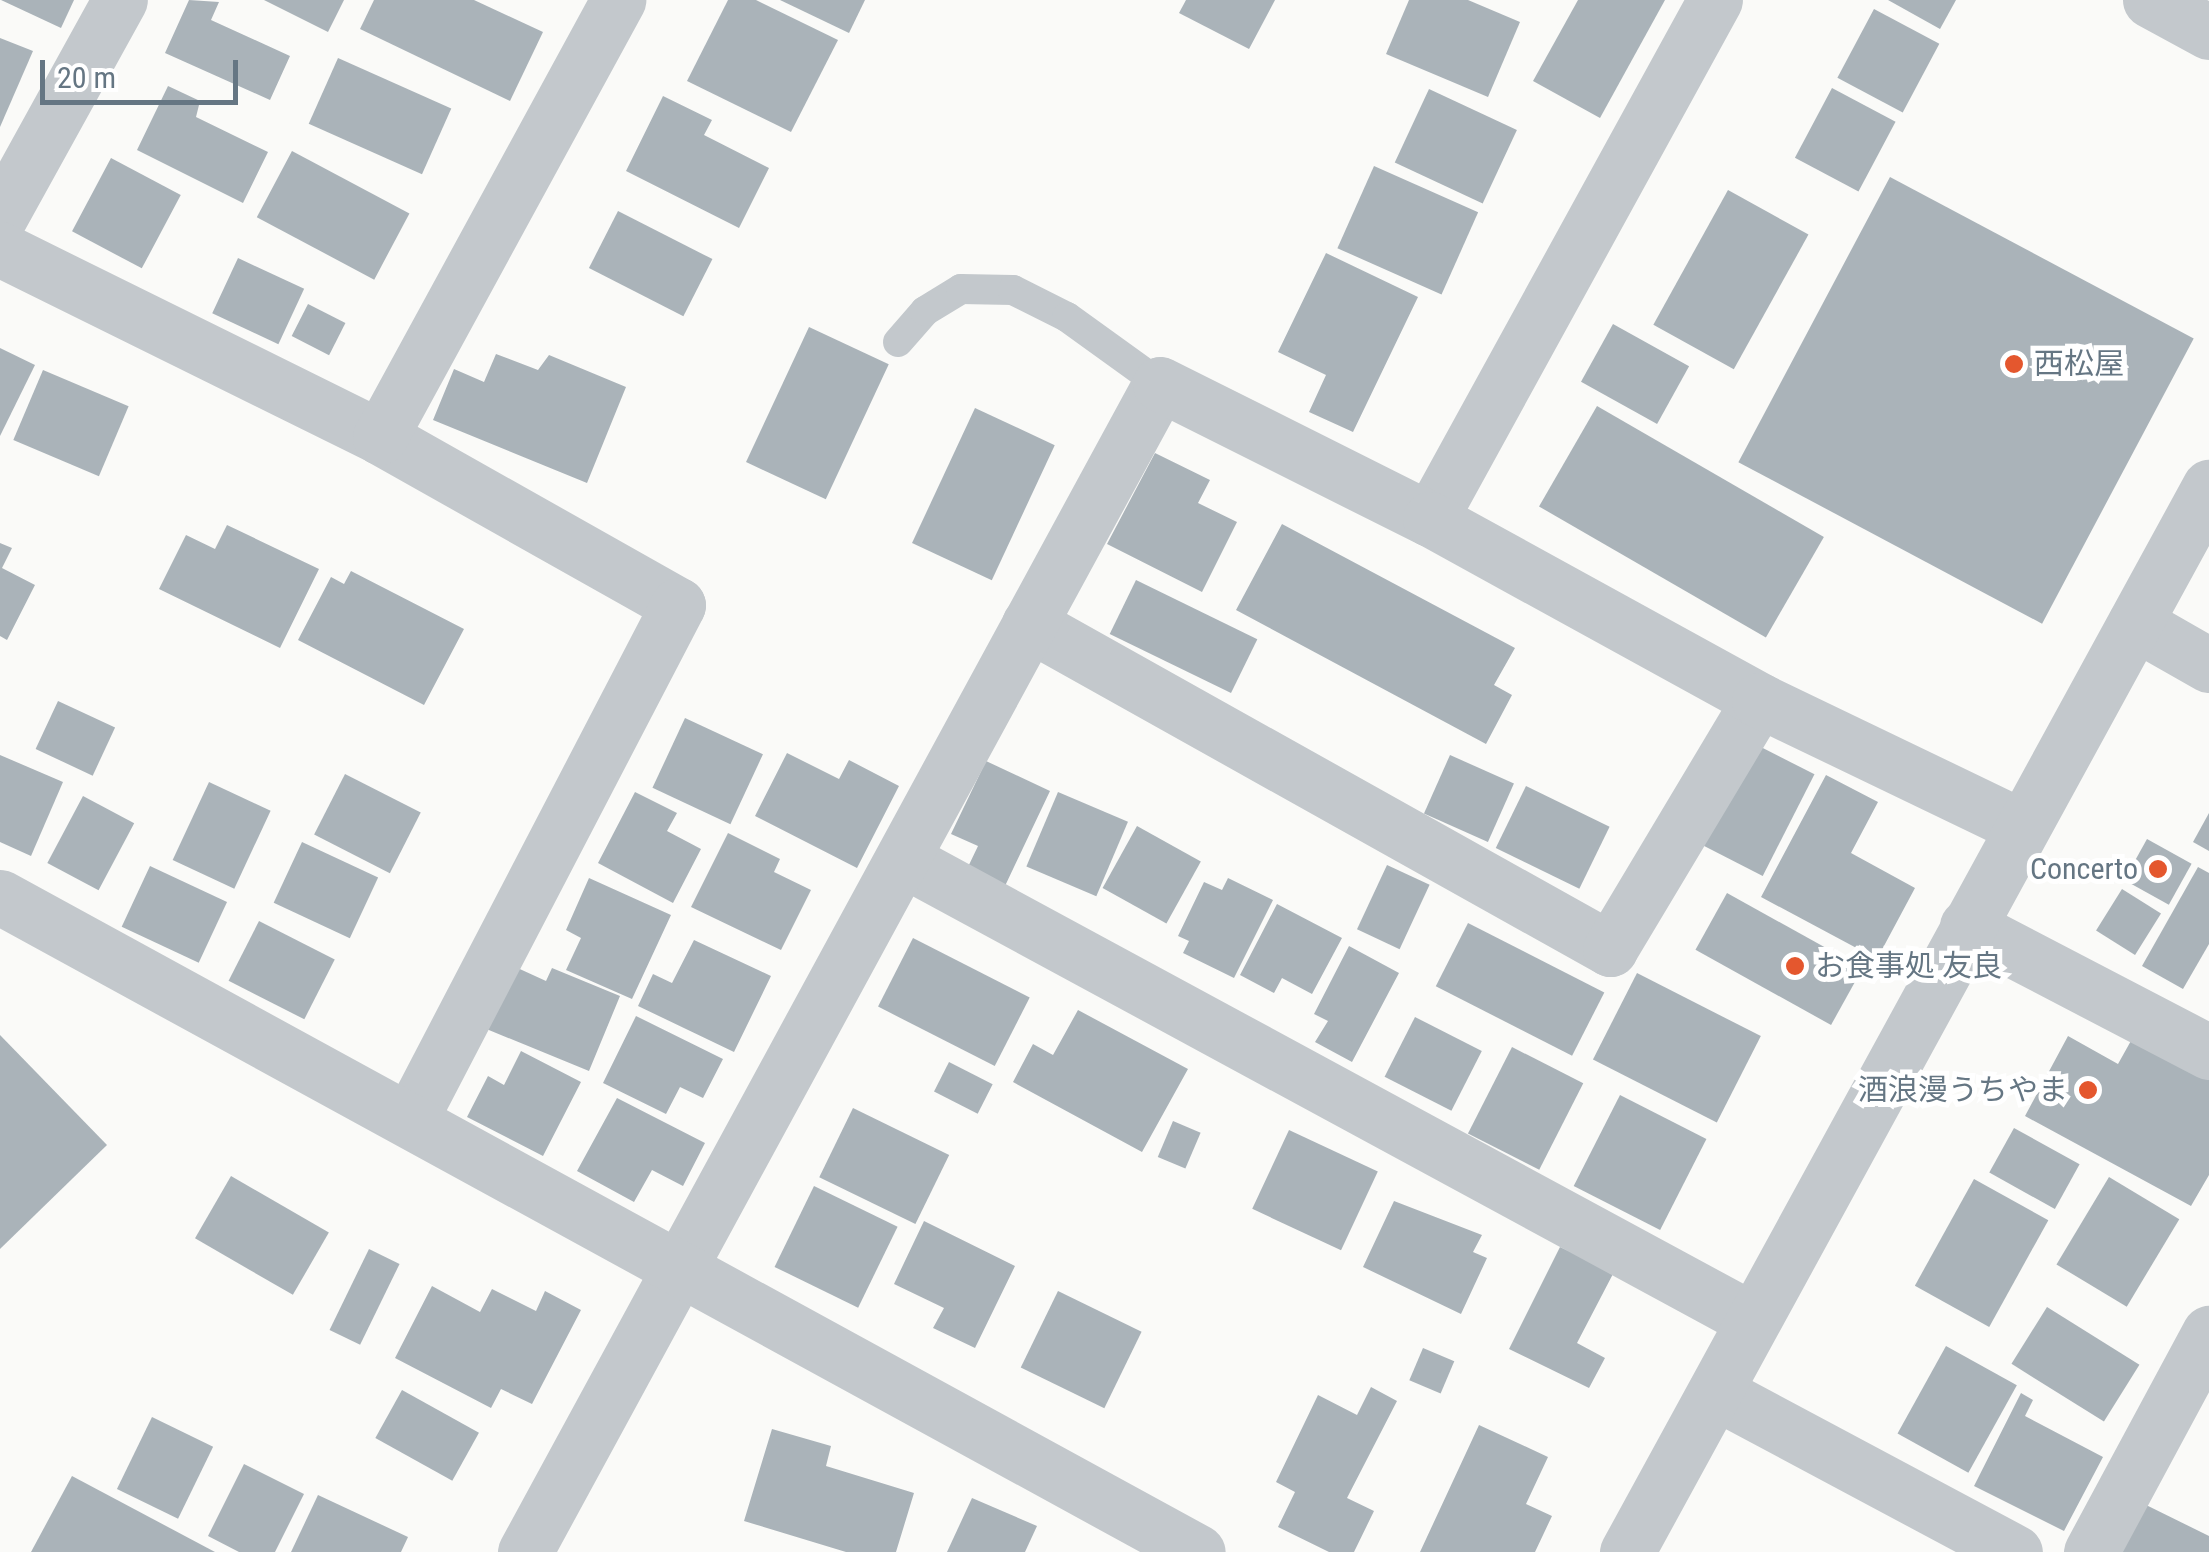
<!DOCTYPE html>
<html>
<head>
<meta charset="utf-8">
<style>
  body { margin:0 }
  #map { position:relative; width:2209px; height:1552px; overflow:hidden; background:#fafaf8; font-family:"Roboto Condensed","Noto Sans JP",sans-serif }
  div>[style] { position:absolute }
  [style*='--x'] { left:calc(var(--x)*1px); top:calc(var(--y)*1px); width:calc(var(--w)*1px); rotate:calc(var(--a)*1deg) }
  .building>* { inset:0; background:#aab3b9; transform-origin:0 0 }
  .service>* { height:30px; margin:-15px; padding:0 15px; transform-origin:15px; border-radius:15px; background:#c3c8cc }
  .minor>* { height:55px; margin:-27.5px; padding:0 27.5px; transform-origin:27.5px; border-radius:27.5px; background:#c3c8cc }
  .tertiary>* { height:55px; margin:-27.5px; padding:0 27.5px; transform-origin:27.5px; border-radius:27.5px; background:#c3c8cc }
  .dots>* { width:28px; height:28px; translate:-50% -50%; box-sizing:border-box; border:5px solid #fff; border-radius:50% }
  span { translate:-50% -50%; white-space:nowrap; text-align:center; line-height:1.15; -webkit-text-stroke:10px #fff; paint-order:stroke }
  .poi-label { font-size:30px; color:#657683 }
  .left { translate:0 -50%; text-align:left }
  .right { translate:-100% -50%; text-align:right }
  .scale { position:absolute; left:40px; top:60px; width:198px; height:45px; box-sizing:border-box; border:5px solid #657683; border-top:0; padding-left:12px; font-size:30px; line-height:35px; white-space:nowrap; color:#657683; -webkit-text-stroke:8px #fff; paint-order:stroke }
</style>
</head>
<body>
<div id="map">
  <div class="building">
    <i style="clip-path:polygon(1px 0,74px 0,61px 28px)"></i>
    <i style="clip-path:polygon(189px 0,219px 2px,211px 20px,290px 56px,270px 100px,165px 53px)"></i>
    <i style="clip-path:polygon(264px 0,344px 0,328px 32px)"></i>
    <i style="clip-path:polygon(374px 0,474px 0,543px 32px,510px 101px,360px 29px)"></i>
    <i style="clip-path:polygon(728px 0,756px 0,838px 40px,791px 132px,687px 81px)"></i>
    <i style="clip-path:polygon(780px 0,865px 0,849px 33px)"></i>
    <i style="clip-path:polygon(1186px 0,1275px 0,1249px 49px,1179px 13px)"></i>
    <i style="clip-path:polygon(1409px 0,1468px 0,1520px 22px,1488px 97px,1386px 54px)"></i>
    <i style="clip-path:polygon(1578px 0,1665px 0,1600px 118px,1533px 81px)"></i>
    <i style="clip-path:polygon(1888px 0,1956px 0,1940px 29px)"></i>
    <i style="left:1874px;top:9px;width:74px;height:78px;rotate:28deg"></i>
    <i style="clip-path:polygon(0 38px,33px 51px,0 127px)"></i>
    <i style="left:338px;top:58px;width:124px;height:72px;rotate:24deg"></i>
    <i style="clip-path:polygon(168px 86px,200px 101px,196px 117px,268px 152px,243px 203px,137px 150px)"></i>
    <i style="left:1832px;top:88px;width:72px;height:79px;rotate:28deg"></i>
    <i style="left:1429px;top:89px;width:97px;height:81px;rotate:25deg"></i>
    <i style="clip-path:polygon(663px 96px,712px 120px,704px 135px,769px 168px,739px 228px,626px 171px)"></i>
    <i style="left:292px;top:151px;width:133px;height:75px;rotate:28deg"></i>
    <i style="left:111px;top:158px;width:79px;height:83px;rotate:28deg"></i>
    <i style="left:1374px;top:166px;width:114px;height:90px;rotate:24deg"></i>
    <i style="left:1890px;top:177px;width:344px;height:323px;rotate:28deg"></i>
    <i style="left:1728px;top:190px;width:92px;height:154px;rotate:29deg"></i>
    <i style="left:618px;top:211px;width:106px;height:64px;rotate:27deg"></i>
    <i style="clip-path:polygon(1326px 253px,1418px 297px,1353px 432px,1309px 412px,1326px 375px,1278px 352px)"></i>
    <i style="left:238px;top:258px;width:73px;height:61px;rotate:25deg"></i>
    <i style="left:308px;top:304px;width:42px;height:36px;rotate:27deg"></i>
    <i style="left:1613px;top:324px;width:87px;height:66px;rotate:29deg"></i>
    <i style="left:809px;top:327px;width:88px;height:149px;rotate:25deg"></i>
    <i style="clip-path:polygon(0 348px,35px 365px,0 436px)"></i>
    <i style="clip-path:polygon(496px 354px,538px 370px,549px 355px,626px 387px,587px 483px,433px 420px,454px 369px,484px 382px)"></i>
    <i style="left:43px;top:370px;width:93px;height:76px;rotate:23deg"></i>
    <i style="left:1597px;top:406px;width:262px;height:116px;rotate:30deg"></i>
    <i style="left:975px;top:408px;width:88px;height:149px;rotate:25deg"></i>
    <i style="clip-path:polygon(1155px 453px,1210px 480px,1198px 503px,1237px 522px,1202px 592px,1107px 544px)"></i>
    <i style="clip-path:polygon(1282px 524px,1515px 648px,1494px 685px,1512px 695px,1486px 744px,1236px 610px)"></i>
    <i style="clip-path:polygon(227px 525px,319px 569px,280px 648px,159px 589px,186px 535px,215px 549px)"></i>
    <i style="clip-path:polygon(0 543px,12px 548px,2px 568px,35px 585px,7px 640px,0 636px)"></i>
    <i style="clip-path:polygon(351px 571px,464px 629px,424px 705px,298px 640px,331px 577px,344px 584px)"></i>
    <i style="left:1136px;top:580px;width:135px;height:60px;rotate:26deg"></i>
    <i style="left:58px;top:701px;width:63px;height:53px;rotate:25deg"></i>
    <i style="left:685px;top:718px;width:86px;height:77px;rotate:25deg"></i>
    <i style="left:1753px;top:743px;width:69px;height:114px;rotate:27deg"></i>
    <i style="clip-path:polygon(787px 753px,839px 779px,849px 760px,899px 786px,857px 868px,755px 816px)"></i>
    <i style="clip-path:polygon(0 755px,63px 782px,31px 856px,0 842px)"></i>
    <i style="left:1450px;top:755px;width:70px;height:64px;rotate:24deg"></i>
    <i style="clip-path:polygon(986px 761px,1050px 791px,1005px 886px,967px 869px,978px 846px,951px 834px)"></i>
    <i style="left:345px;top:774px;width:85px;height:68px;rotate:27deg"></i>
    <i style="clip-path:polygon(1826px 775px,1878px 802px,1851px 853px,1915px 888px,1877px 959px,1761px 897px)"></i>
    <i style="left:209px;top:782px;width:68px;height:86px;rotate:25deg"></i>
    <i style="left:1526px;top:786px;width:93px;height:69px;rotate:26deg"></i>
    <i style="clip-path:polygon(635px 792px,677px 813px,667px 831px,701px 849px,673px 903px,598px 863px)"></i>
    <i style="left:1058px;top:792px;width:76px;height:81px;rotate:23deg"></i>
    <i style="left:83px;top:796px;width:58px;height:76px;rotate:28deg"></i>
    <i style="clip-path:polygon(2209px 813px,2209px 851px,2193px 842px)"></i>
    <i style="left:1137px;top:826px;width:73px;height:71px;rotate:29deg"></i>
    <i style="clip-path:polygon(728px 833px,780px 859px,774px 872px,811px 890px,781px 950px,691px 907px)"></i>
    <i style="left:2147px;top:839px;width:51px;height:47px;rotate:29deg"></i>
    <i style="left:302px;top:842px;width:84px;height:67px;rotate:25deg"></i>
    <i style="left:1387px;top:865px;width:47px;height:71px;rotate:25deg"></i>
    <i style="left:150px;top:866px;width:85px;height:67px;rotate:25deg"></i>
    <i style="clip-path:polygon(2198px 867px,2209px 873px,2209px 944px,2183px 989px,2142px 966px)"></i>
    <i style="clip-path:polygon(589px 878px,671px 915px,632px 999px,566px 970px,581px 938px,566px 930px)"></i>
    <i style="clip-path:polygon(1228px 878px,1273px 900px,1234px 978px,1183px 953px,1189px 941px,1178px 936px,1204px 882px,1222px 890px)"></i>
    <i style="left:2122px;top:889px;width:46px;height:49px;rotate:32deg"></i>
    <i style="left:1727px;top:893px;width:155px;height:65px;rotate:29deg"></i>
    <i style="clip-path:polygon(1277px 904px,1342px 938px,1312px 994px,1282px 978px,1274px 993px,1240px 975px)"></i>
    <i style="left:259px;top:921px;width:85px;height:67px;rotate:27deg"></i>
    <i style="left:1468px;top:923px;width:153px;height:71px;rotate:27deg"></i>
    <i style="left:913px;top:938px;width:131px;height:77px;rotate:27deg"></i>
    <i style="clip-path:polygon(694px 940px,771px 976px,734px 1052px,638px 1006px,653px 974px,672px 983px)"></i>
    <i style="clip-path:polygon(1349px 946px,1399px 973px,1352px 1062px,1315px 1042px,1328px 1021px,1314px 1014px)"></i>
    <i style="clip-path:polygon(511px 965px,546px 981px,552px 968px,620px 996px,589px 1071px,484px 1028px)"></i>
    <i style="left:1637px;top:973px;width:139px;height:97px;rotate:27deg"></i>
    <i style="clip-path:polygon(1078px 1010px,1188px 1069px,1142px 1152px,1013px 1082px,1033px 1044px,1053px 1055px)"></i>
    <i style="clip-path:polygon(636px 1016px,723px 1059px,703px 1098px,680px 1087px,666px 1114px,603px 1083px)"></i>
    <i style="left:1415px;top:1017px;width:75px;height:67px;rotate:27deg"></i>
    <i style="clip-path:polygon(2137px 1030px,2209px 1070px,2209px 1175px,2191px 1206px,2025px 1116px,2068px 1036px,2118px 1064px)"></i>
    <i style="clip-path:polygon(0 1035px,107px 1145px,0 1249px)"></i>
    <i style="left:1512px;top:1047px;width:80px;height:97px;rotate:27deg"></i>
    <i style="clip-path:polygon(521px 1051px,581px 1082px,543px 1156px,467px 1117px,488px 1076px,504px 1085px)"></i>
    <i style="left:949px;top:1062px;width:49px;height:33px;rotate:27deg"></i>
    <i style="left:1620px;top:1095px;width:97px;height:102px;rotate:27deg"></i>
    <i style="clip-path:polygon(617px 1098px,705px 1143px,683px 1186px,652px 1170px,634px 1202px,577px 1171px)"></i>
    <i style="left:853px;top:1108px;width:107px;height:77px;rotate:26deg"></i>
    <i style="left:1173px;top:1121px;width:30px;height:39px;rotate:23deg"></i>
    <i style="left:2014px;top:1128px;width:75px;height:51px;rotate:29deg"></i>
    <i style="left:1289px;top:1130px;width:98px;height:87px;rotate:25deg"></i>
    <i style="left:231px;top:1176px;width:113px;height:72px;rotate:30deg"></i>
    <i style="left:2109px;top:1177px;width:82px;height:102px;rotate:31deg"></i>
    <i style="left:1974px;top:1179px;width:85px;height:122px;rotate:29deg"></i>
    <i style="left:814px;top:1186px;width:93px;height:90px;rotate:26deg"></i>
    <i style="clip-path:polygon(1394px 1201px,1482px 1235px,1473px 1252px,1487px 1258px,1461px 1314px,1363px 1267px)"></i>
    <i style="clip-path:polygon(924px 1221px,1015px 1266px,975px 1348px,933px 1328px,944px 1308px,894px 1284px)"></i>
    <i style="clip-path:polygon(1560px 1247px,1614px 1272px,1577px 1343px,1605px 1358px,1589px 1388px,1509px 1349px)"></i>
    <i style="left:369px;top:1249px;width:34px;height:90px;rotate:26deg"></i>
    <i style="clip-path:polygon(432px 1286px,480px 1312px,492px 1289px,536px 1311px,545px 1291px,581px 1310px,532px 1404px,501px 1389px,491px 1408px,395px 1358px)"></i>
    <i style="left:1058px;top:1291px;width:93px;height:85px;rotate:26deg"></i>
    <i style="left:2047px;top:1307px;width:109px;height:67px;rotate:32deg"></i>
    <i style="left:1946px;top:1346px;width:81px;height:100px;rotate:29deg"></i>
    <i style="left:1423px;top:1348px;width:34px;height:35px;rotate:23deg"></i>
    <i style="clip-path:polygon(1371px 1387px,1397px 1401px,1347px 1498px,1374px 1511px,1354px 1552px,1329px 1552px,1278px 1527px,1295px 1492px,1276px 1482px,1318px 1395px,1357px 1415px)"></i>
    <i style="left:402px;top:1390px;width:88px;height:55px;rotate:29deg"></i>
    <i style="clip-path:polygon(2021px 1393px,2033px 1400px,2025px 1416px,2103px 1457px,2064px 1531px,1974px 1486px)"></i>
    <i style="left:152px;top:1417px;width:68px;height:80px;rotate:26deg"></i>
    <i style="clip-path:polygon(1479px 1425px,1548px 1457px,1526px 1504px,1552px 1516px,1535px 1552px,1420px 1552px)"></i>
    <i style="clip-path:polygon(772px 1429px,831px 1446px,826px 1466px,914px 1493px,896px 1552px,846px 1552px,744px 1521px)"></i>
    <i style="clip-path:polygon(244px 1464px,304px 1494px,275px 1552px,239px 1552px,208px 1536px)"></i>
    <i style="clip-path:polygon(72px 1476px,215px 1552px,31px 1552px)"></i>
    <i style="clip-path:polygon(318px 1495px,408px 1537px,401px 1552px,291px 1552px)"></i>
    <i style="clip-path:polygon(972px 1498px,1037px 1526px,1025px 1552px,947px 1552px)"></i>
    <i style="clip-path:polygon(2138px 1501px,2209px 1536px,2209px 1552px,2113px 1552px)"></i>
  </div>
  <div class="service">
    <i style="--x:898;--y:342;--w:41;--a:-48.9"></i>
    <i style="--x:925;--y:311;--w:42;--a:-31.4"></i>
    <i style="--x:961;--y:289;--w:52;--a:1.1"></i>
    <i style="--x:1013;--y:290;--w:60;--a:26.6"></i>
    <i style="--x:1067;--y:317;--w:115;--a:35.8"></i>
  </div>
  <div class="minor">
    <i style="--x:0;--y:217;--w:248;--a:-61.1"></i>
    <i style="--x:0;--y:249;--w:424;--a:26.3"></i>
    <i style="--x:380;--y:437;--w:342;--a:29.4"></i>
    <i style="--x:678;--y:605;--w:578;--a:117.5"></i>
    <i style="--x:380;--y:437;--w:498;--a:-61.4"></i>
    <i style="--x:1430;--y:519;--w:592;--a:-61.23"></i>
    <i style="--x:2135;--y:623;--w:85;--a:29.6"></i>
    <i style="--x:1029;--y:624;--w:666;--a:29.22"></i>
    <i style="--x:1610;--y:949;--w:290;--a:-59.1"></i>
    <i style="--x:904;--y:860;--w:963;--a:28.45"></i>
    <i style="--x:1967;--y:926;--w:273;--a:27.5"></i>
    <i style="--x:1715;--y:1392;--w:340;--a:28.1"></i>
    <i style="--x:525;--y:1552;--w:1329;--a:-61.47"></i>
    <i style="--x:1160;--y:384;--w:302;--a:26.6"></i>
    <i style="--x:1430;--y:519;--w:376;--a:28.8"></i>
    <i style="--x:1759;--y:700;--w:291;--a:25.7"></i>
    <i style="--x:2091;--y:1552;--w:249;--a:-61.7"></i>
  </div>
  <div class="tertiary">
    <i style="--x:2150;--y:0;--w:67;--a:28.5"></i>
    <i style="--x:0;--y:897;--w:1365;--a:28.67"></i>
    <i style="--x:1627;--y:1552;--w:1214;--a:-61.34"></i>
  </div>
  <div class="dots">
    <i style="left:2014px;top:364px;background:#e4572e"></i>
    <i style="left:2158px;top:869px;background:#e4572e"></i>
    <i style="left:1795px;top:966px;background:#e4572e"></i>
    <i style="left:2088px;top:1090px;background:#e4572e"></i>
  </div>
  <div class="poi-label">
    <span class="left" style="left:2034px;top:364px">西松屋</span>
    <span class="right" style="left:2138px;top:869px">Concerto</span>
    <span class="left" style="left:1815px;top:966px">お食事処 友良</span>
    <span class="right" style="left:2068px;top:1090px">酒浪漫うちやま</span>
  </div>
  <div class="scale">20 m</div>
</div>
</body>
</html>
